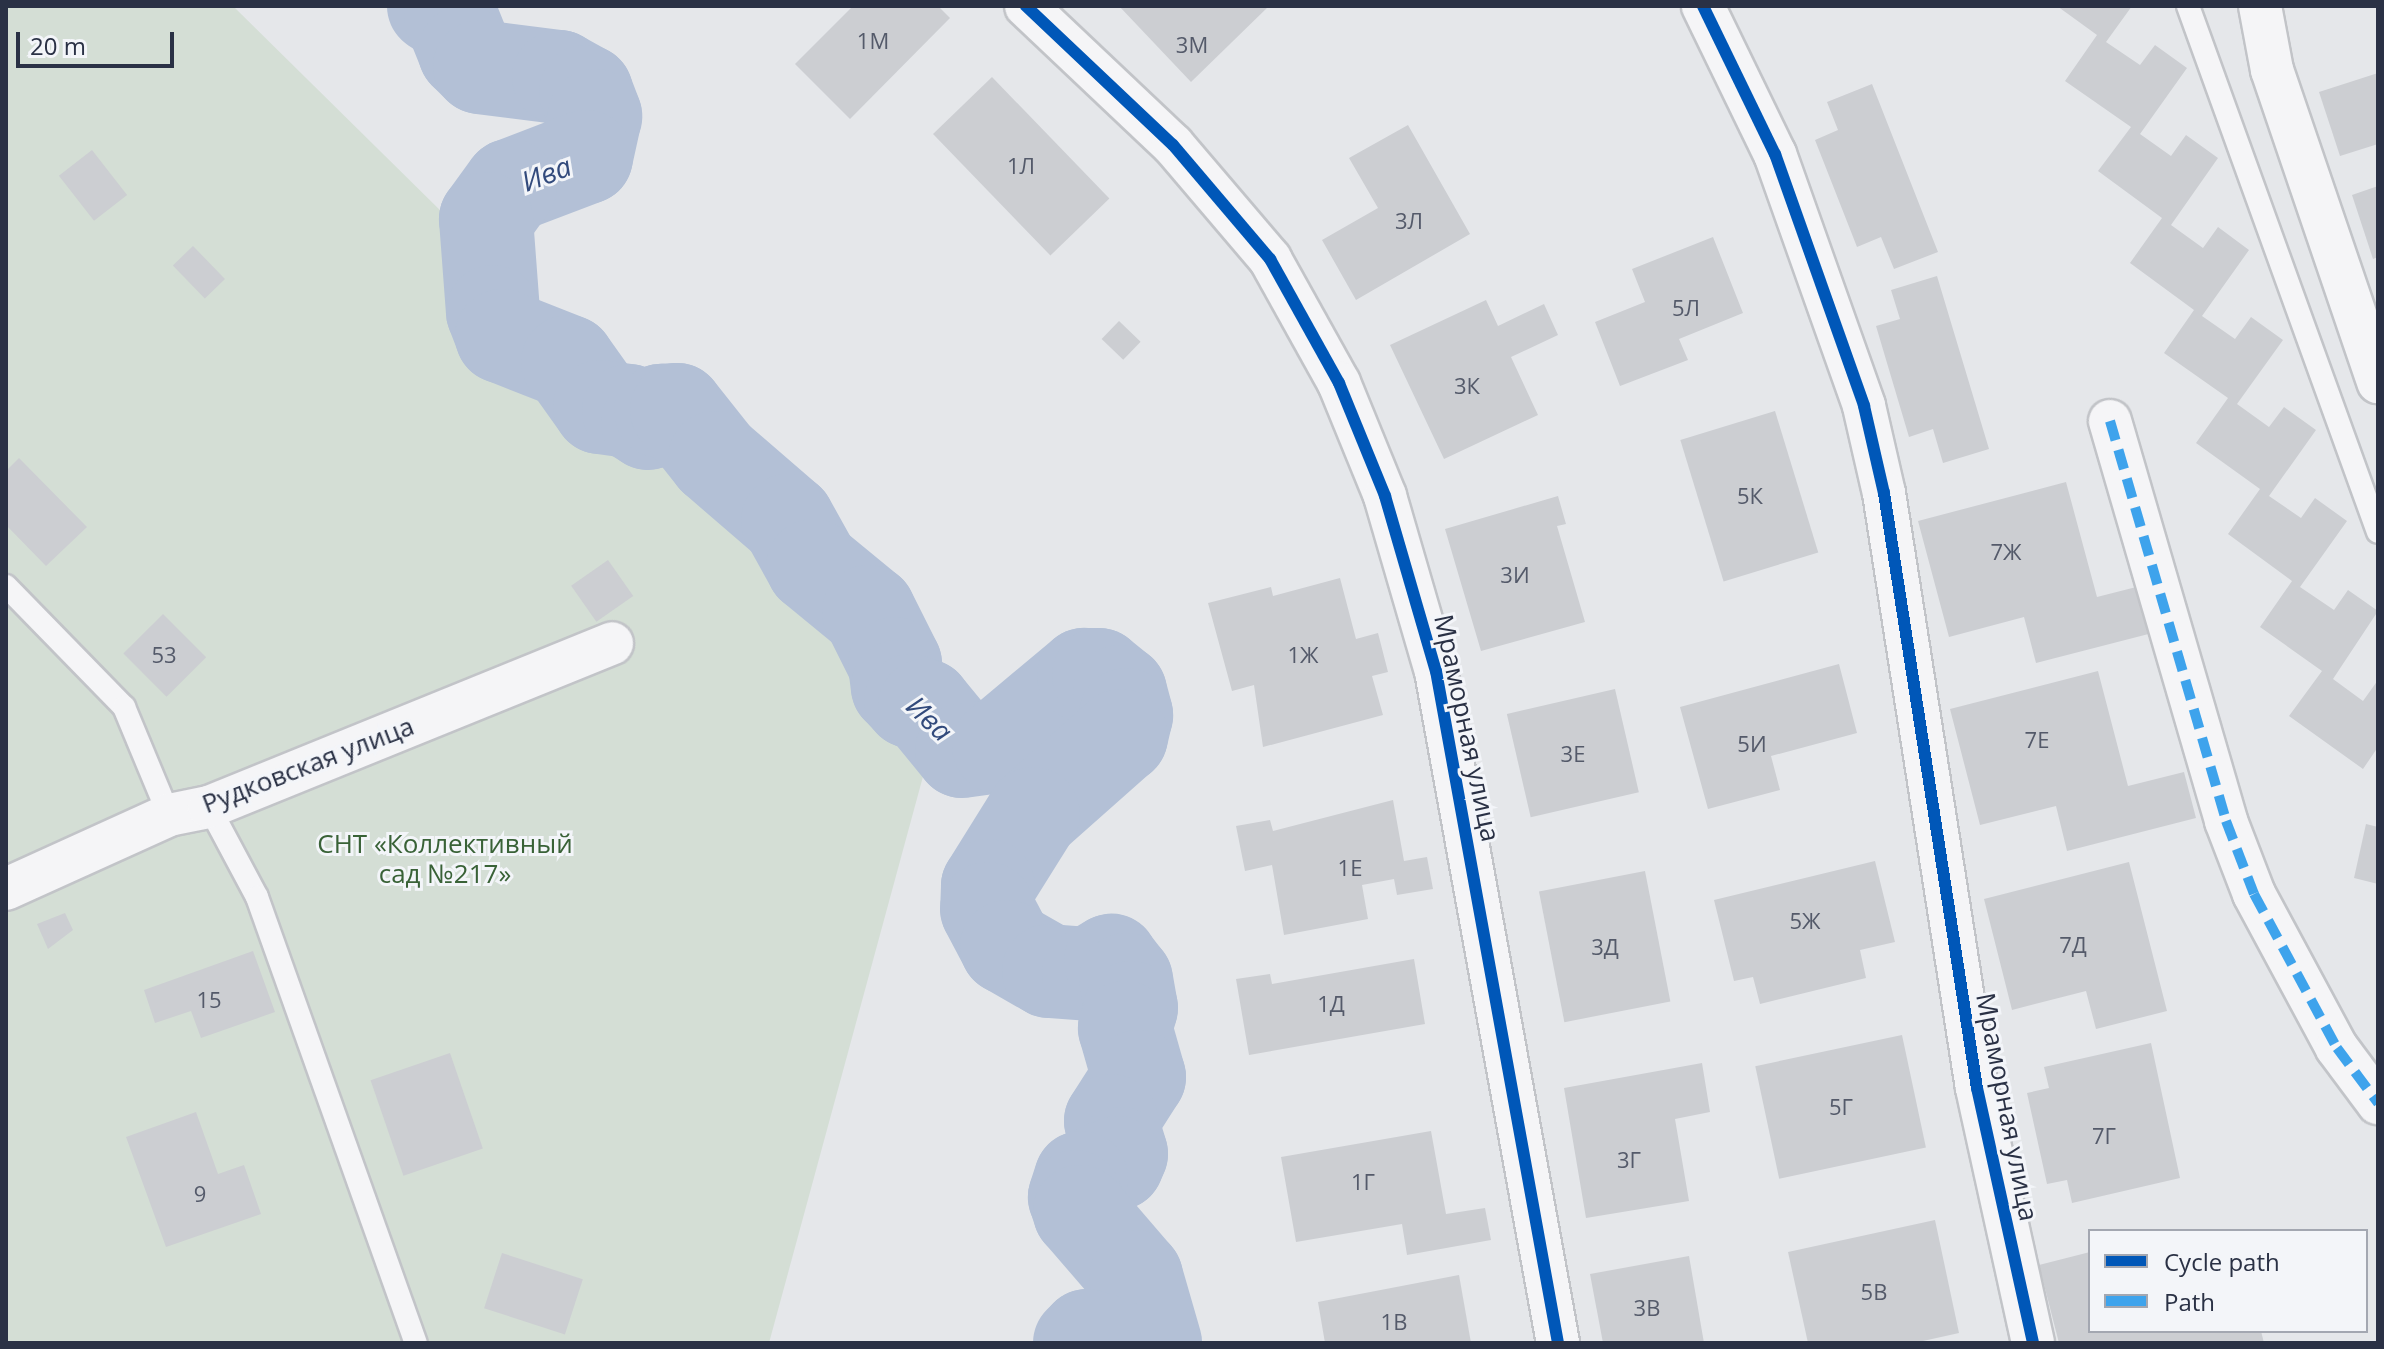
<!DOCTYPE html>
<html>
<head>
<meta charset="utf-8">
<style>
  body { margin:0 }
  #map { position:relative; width:2384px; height:1349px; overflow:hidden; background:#e5e7ea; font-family:"Open Sans",sans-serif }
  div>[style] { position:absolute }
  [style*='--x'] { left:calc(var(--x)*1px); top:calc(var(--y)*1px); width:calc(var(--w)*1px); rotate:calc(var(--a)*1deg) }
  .green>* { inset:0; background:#d4ded5 }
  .river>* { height:94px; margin:-47px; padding:0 47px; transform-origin:47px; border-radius:47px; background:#b3c0d6 }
  .building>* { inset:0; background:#ccced2; transform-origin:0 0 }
  .roads { filter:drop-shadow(2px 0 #c2c4c8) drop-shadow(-2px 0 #c2c4c8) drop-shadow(0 2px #c2c4c8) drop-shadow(0 -2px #c2c4c8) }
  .lane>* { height:22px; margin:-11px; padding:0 11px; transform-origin:11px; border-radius:11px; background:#f5f5f7 }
  .street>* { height:42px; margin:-21px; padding:0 21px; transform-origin:21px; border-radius:21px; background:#f5f5f7 }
  .quiet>* { height:10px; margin-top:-5px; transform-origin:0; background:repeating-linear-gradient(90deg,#3ea3ec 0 20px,transparent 0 30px) }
  .cycleway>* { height:12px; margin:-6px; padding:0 6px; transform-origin:6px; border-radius:6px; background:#0057b8 }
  span { translate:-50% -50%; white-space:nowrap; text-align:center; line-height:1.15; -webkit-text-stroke:6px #f3f5f9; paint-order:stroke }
  .number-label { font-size:22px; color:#545a6a }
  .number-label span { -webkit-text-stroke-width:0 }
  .street-label { font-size:26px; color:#2a3145 }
  .park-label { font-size:26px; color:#396237 }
  .water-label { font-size:28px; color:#324a7c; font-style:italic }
  .frame { position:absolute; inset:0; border:8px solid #2a3145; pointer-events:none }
  .legend { position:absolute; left:2088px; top:1229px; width:280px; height:104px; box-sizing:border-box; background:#f3f5f9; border:2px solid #a3a7b1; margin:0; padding:10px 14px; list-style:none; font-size:24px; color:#2a3145 }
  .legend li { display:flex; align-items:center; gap:16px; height:40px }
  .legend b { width:40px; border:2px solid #a3a7b1 }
  .scale { position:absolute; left:16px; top:32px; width:158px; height:36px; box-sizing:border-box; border:4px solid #2a3145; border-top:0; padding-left:10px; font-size:24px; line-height:28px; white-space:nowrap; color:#2a3145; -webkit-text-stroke:6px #f3f5f9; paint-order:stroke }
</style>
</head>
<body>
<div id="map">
  <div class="green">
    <i style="clip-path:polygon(6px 6px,233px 6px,449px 219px,934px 736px,769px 1343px,6px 1343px)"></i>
  </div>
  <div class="river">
    <i style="--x:434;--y:6;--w:20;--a:33"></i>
    <i style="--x:451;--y:17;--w:38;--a:68"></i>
    <i style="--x:465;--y:52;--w:21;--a:45"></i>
    <i style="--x:480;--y:67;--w:80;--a:7.2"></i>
    <i style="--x:559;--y:77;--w:31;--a:29"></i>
    <i style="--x:586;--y:92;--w:26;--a:69"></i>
    <i style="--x:595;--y:116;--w:42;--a:102.4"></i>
    <i style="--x:586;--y:157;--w:81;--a:159.1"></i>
    <i style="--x:510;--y:186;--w:41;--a:126"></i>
    <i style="--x:486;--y:219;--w:93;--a:85.7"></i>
    <i style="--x:493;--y:312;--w:26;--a:69"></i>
    <i style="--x:502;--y:336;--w:71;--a:21.5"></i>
    <i style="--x:568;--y:362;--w:55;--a:54.6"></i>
    <i style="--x:600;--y:407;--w:29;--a:8"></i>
    <i style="--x:629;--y:411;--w:22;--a:32"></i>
    <i style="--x:648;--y:423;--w:18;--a:-43"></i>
    <i style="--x:661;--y:411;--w:16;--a:-4"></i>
    <i style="--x:677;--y:410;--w:61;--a:51.6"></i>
    <i style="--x:715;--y:458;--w:96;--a:40.8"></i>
    <i style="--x:788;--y:521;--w:51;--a:60.9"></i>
    <i style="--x:813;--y:566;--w:72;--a:39.4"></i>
    <i style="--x:869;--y:612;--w:58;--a:63.4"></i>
    <i style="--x:895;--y:664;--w:23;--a:83"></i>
    <i style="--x:898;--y:687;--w:19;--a:47"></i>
    <i style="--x:911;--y:701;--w:15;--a:20"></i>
    <i style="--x:925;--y:706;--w:58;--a:50.6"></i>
    <i style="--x:962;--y:751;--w:37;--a:-8"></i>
    <i style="--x:999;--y:746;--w:111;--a:-39.9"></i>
    <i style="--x:1084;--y:675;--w:15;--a:0"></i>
    <i style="--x:1099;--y:675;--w:27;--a:39"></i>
    <i style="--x:1120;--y:692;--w:24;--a:75"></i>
    <i style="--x:1126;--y:715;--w:22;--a:103"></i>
    <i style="--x:1121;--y:736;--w:118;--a:138.4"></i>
    <i style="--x:1033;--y:814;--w:85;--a:122"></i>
    <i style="--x:988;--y:886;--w:23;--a:92"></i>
    <i style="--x:987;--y:909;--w:43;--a:62.2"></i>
    <i style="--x:1007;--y:947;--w:48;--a:29.7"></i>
    <i style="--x:1049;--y:971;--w:40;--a:4.3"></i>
    <i style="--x:1089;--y:974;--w:26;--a:-31"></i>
    <i style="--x:1111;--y:961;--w:24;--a:52"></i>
    <i style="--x:1126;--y:980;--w:28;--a:80"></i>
    <i style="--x:1131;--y:1008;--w:21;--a:107"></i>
    <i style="--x:1125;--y:1028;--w:51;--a:74.1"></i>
    <i style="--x:1139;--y:1077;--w:52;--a:122.5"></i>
    <i style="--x:1111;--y:1121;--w:34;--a:73"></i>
    <i style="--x:1121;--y:1154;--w:10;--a:114"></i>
    <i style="--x:1117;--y:1163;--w:39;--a:157"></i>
    <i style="--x:1081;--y:1178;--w:20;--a:108"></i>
    <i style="--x:1075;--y:1197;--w:16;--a:72"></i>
    <i style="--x:1080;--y:1212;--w:86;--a:49.3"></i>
    <i style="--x:1136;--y:1277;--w:69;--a:73.9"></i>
    <i style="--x:1080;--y:1343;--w:10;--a:-45"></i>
    <i style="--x:1087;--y:1336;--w:24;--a:17"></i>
  </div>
  <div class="building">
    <i style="clip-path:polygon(853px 6px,938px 6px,950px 18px,850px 119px,795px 64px)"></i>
    <i style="clip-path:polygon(1119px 6px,1269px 6px,1191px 82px)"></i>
    <i style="clip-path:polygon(2057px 6px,2132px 6px,2106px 42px,2140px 65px,2155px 45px,2187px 68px,2140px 134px,2171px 156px,2186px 135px,2218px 158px,2171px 225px,2203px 248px,2218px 227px,2249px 250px,2202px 316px,2235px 339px,2251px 317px,2283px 340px,2237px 404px,2269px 427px,2284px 407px,2316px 430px,2269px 496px,2301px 518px,2315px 498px,2347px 521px,2300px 587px,2334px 610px,2348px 590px,2378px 611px,2333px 679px,2363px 701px,2378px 680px,2378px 747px,2363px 769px,2289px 716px,2322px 671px,2260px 627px,2292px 581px,2228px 534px,2260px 489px,2196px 443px,2228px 398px,2164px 353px,2194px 310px,2130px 263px,2162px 218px,2098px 171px,2131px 127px,2065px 81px,2097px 35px)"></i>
    <i style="clip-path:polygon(2378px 73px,2378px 144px,2340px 156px,2319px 92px)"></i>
    <i style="left:992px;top:77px;width:169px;height:82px;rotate:46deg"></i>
    <i style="clip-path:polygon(1872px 84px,1938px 252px,1894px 269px,1881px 237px,1857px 247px,1815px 140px,1838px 130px,1827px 102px)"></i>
    <i style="clip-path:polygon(1408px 125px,1470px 234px,1356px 300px,1322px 240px,1378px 208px,1349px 158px)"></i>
    <i style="left:92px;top:150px;width:57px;height:42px;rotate:52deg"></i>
    <i style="clip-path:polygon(2378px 186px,2378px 257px,2373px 259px,2352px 195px)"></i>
    <i style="clip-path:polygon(1713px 237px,1743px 313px,1679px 339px,1688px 360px,1620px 386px,1595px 322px,1645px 302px,1632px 269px)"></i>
    <i style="left:193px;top:246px;width:46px;height:28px;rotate:46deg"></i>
    <i style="clip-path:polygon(1937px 276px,1989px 449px,1943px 463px,1933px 429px,1909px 437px,1876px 326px,1900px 319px,1891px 290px)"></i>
    <i style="clip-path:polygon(1486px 300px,1498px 326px,1544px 304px,1558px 335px,1511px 357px,1538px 415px,1444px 459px,1390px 345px)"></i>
    <i style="left:1119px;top:321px;width:30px;height:25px;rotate:44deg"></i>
    <i style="left:1775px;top:411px;width:148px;height:99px;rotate:73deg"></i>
    <i style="clip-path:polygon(19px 458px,87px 527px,46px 566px,6px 525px,6px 471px)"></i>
    <i style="clip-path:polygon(2066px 482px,2097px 597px,2152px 583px,2164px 630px,2036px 663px,2024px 617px,1949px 637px,1918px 521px)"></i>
    <i style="clip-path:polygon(1558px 496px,1566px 524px,1557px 526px,1585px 622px,1481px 651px,1445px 529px)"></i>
    <i style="left:608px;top:560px;width:44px;height:45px;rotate:55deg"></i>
    <i style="clip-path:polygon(1340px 578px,1356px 639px,1378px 633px,1388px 672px,1372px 676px,1383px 715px,1263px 747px,1254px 685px,1232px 691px,1208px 603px,1271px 587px,1273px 596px)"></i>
    <i style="left:163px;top:614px;width:61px;height:56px;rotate:45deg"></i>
    <i style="clip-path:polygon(1839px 664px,1857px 733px,1771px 756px,1780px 790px,1708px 809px,1680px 707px)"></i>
    <i style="clip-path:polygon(2098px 671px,2128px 786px,2184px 772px,2196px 818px,2067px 851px,2056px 806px,1980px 825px,1950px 709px)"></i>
    <i style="left:1615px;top:689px;width:106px;height:111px;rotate:77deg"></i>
    <i style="clip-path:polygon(1393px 800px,1404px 861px,1427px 857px,1433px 889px,1397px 895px,1394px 879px,1362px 885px,1368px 919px,1284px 935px,1272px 865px,1245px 871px,1236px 826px,1270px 820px,1273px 831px)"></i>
    <i style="clip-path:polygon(2366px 824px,2378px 827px,2378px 884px,2354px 878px)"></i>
    <i style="clip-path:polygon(1875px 861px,1895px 942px,1860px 950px,1866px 978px,1760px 1004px,1753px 977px,1734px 981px,1714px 900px)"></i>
    <i style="clip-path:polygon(2129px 862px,2167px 1011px,2096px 1029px,2086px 991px,2012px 1010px,1984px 899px)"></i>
    <i style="left:1645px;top:871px;width:133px;height:108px;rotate:79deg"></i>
    <i style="clip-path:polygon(65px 913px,73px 930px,48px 949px,37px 924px)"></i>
    <i style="clip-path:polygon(253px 951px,275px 1012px,201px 1038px,191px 1011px,155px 1023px,144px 990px)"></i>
    <i style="clip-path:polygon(1414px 959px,1425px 1024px,1249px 1055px,1236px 979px,1270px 974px,1272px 984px)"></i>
    <i style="left:1902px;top:1035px;width:115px;height:150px;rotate:78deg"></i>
    <i style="clip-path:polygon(2151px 1043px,2180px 1178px,2072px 1203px,2067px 1180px,2047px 1184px,2027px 1093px,2049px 1088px,2044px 1067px)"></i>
    <i style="left:450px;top:1053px;width:101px;height:84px;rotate:71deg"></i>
    <i style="clip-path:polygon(1702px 1063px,1710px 1112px,1675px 1119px,1689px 1201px,1586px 1218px,1564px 1088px)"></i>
    <i style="clip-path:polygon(196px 1112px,218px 1174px,244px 1165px,261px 1214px,166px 1247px,126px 1137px)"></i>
    <i style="clip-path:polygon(1431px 1131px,1446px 1214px,1485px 1208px,1491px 1240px,1407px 1255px,1402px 1224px,1296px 1242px,1281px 1157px)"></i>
    <i style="clip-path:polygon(1935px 1220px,1959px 1333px,1914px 1343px,1808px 1343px,1788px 1252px)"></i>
    <i style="clip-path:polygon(2090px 1252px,2090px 1331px,2261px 1331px,2264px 1343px,2059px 1343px,2039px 1265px)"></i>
    <i style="left:502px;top:1253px;width:85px;height:58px;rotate:18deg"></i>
    <i style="clip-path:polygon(1689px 1256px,1704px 1343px,1603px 1343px,1590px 1274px)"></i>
    <i style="clip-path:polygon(1459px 1275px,1471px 1343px,1325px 1343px,1318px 1302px)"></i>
  </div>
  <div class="roads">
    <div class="lane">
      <i style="--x:2188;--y:6;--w:559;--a:70.14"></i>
      <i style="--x:6;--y:586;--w:169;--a:45.7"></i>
      <i style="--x:124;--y:707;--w:117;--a:67.4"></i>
      <i style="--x:209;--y:807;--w:102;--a:61.9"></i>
      <i style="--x:257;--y:897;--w:473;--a:70.4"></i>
    </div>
    <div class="street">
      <i style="--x:1026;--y:6;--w:202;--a:43.4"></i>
      <i style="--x:1173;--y:145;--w:150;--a:49.6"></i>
      <i style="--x:1270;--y:259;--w:142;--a:60.9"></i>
      <i style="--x:1339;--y:383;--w:122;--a:67.8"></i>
      <i style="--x:1385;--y:496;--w:182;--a:73.8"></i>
      <i style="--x:1436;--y:671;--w:683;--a:79.71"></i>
      <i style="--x:1703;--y:6;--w:165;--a:64.1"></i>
      <i style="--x:1775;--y:154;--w:267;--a:70.5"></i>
      <i style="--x:1864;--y:406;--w:89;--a:77.1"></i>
      <i style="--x:1884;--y:493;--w:602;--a:81.12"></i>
      <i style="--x:1977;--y:1088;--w:261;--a:77.6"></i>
      <i style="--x:2260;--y:6;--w:65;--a:79.4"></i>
      <i style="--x:2272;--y:70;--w:330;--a:71.2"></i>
      <i style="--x:2110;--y:421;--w:416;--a:73.8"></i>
      <i style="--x:2226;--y:821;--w:78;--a:69"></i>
      <i style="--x:2254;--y:894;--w:175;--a:61.7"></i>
      <i style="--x:2337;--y:1048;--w:69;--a:53.3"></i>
      <i style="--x:6;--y:889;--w:179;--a:-24.4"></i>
      <i style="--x:169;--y:815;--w:41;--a:-11.3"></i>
      <i style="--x:209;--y:807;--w:435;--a:-22.1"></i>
    </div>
  </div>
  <div class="quiet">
    <i style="--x:2110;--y:421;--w:416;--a:73.8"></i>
    <i style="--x:2226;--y:821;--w:78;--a:69"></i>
    <i style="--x:2254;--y:894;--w:175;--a:61.7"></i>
    <i style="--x:2337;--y:1048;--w:69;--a:53.3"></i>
  </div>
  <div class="cycleway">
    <i style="--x:1026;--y:6;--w:202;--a:43.4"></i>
    <i style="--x:1173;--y:145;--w:150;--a:49.6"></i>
    <i style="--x:1270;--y:259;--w:142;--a:60.9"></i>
    <i style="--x:1339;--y:383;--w:122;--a:67.8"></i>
    <i style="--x:1385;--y:496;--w:182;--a:73.8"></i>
    <i style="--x:1436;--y:671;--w:683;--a:79.71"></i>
    <i style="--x:1703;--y:6;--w:165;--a:64.1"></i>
    <i style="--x:1775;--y:154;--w:267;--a:70.5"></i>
    <i style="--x:1864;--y:406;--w:89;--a:77.1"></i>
    <i style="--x:1884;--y:493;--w:602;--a:81.12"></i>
    <i style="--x:1977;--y:1088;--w:261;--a:77.6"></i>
  </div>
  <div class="number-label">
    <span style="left:873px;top:41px">1М</span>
    <span style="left:1192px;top:45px">3М</span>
    <span style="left:1021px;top:166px">1Л</span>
    <span style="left:1409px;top:221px">3Л</span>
    <span style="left:1686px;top:308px">5Л</span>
    <span style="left:1467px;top:386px">3К</span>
    <span style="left:1750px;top:496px">5К</span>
    <span style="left:2006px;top:552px">7Ж</span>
    <span style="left:1515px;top:575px">3И</span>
    <span style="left:164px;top:655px">53</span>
    <span style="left:1303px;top:655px">1Ж</span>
    <span style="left:2037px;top:740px">7Е</span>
    <span style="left:1752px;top:744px">5И</span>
    <span style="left:1573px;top:754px">3Е</span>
    <span style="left:1350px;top:868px">1Е</span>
    <span style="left:1805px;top:921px">5Ж</span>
    <span style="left:2073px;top:945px">7Д</span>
    <span style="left:1605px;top:947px">3Д</span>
    <span style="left:209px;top:1000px">15</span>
    <span style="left:1331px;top:1004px">1Д</span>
    <span style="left:1841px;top:1107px">5Г</span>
    <span style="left:2104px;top:1136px">7Г</span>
    <span style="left:1629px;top:1160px">3Г</span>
    <span style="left:1363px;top:1182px">1Г</span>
    <span style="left:200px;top:1194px">9</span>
    <span style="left:1874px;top:1292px">5В</span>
    <span style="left:1647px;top:1308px">3В</span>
    <span style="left:1394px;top:1322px">1В</span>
  </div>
  <div class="street-label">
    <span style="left:1467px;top:728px;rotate:78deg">Мраморная улица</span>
    <span style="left:308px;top:765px;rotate:-21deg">Рудковская улица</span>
    <span style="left:2007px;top:1107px;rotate:79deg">Мраморная улица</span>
  </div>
  <div class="park-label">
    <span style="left:445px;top:859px">СНТ «Коллективный<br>сад №217»</span>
  </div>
  <div class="water-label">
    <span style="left:546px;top:173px;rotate:-21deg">Ива</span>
    <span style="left:930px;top:718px;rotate:44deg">Ива</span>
  </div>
  <div class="frame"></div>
  <ul class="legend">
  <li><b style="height:10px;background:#0057b8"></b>Cycle path</li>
  <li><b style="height:10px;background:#3ea3ec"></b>Path</li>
  </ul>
  <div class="scale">20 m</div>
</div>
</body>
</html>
